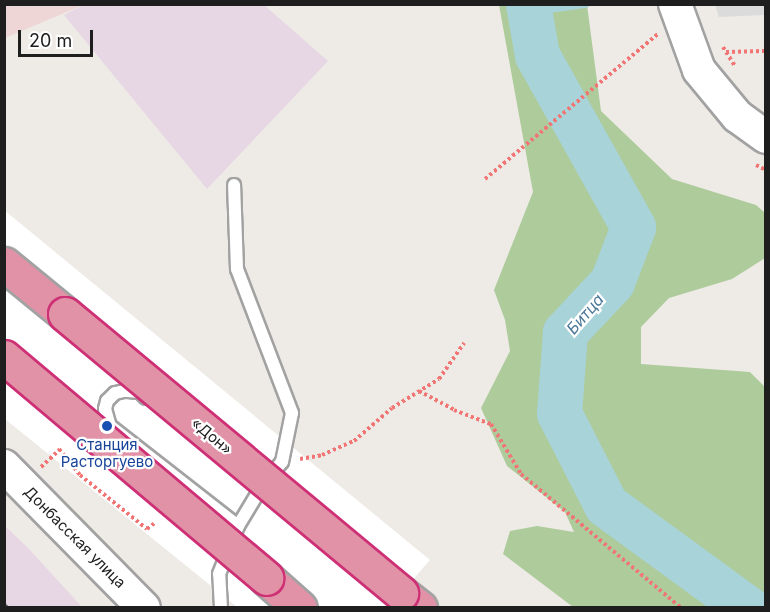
<!DOCTYPE html>
<html>
<head>
<meta charset="utf-8">
<style>
  body { margin:0 }
  #map { position:relative; width:770px; height:612px; overflow:hidden; background:#eeeae5; font-family:Inter,sans-serif }
  div>[style] { position:absolute }
  [style*='--x'] { left:calc(var(--x)*1px); top:calc(var(--y)*1px); width:calc(var(--w)*1px); rotate:calc(var(--a)*1deg) }
  .residential>* { inset:0; background:#dcdbdb }
  .commercial>* { inset:0; background:#eed5d6 }
  .industrial>* { inset:0; background:#e7d7e5 }
  .forest>* { inset:0; background:#aecb9c }
  .pier>* { inset:0; background:#fff }
  .stream>* { height:8px; margin:-4px; padding:0 4px; transform-origin:4px; border-radius:4px; background:#a8d3d9 }
  .river>* { height:45px; margin:-22.5px; padding:0 22.5px; transform-origin:22.5px; border-radius:22.5px; background:#a8d3d9 }
  .path>* { height:4px; margin-top:-2px; transform-origin:0; background:repeating-linear-gradient(90deg,#f07574 0 3px,transparent 0 6px) }
  .roads { filter:drop-shadow(2px 0 #a2a2a2) drop-shadow(-2px 0 #a2a2a2) drop-shadow(0 2px #a2a2a2) drop-shadow(0 -2px #a2a2a2) }
  .service>* { height:12px; margin:-6px; padding:0 6px; transform-origin:6px; border-radius:6px; background:#fff }
  .tertiary>* { height:32px; margin:-16px; padding:0 16px; transform-origin:16px; border-radius:16px; background:#fff }
  .motorway>* { height:33px; margin:-16.5px; padding:0 16.5px; transform-origin:16.5px; border-radius:16.5px; background:#e192a7 }
  .rail>* { height:7px; margin-top:-3.5px; transform-origin:0; background:repeating-linear-gradient(90deg,#fff 0 14px,#6c6c6c 0 28px); box-sizing:border-box; border-block:2px solid #6c6c6c }
  .bridges { filter:drop-shadow(2px 0 #ce3075) drop-shadow(-2px 0 #ce3075) drop-shadow(0 2px #ce3075) drop-shadow(0 -2px #ce3075) }
  .motorway-bridge>* { height:33px; margin:-16.5px; padding:0 16.5px; transform-origin:16.5px; border-radius:16.5px; background:#e192a7 }
  .dots>* { width:16px; height:16px; translate:-50% -50%; box-sizing:border-box; border:3px solid #fff; border-radius:50% }
  span { translate:-50% -50%; white-space:nowrap; text-align:center; line-height:1.15; -webkit-text-stroke:4.5px #fff; paint-order:stroke }
  .street-label { font-size:15px; color:#1e1e1e }
  .transit-label { font-size:15px; color:#164399 }
  .water-label { font-size:16px; color:#4b7898; font-style:italic }
  .frame { position:absolute; inset:0; border:6px solid #1e1e1e; pointer-events:none }
  .scale { position:absolute; left:18px; top:30px; width:75px; height:27px; box-sizing:border-box; border:3px solid #1e1e1e; border-top:0; padding-left:8px; font-size:18px; line-height:21px; white-space:nowrap; color:#1e1e1e; -webkit-text-stroke:4px #fff; paint-order:stroke }
</style>
</head>
<body>
<div id="map">
  <div class="residential">
    <i style="clip-path:polygon(715px 5px,765px 5px,765px 15px,719px 17px)"></i>
  </div>
  <div class="commercial">
    <i style="clip-path:polygon(5px 5px,83px 5px,5px 38px)"></i>
  </div>
  <div class="industrial">
    <i style="clip-path:polygon(83px 5px,264px 5px,328px 61px,207px 189px,64px 15px)"></i>
    <i style="clip-path:polygon(4px 525px,29px 549px,82px 607px,5px 607px)"></i>
  </div>
  <div class="forest">
    <i style="clip-path:polygon(499px 5px,587px 5px,601px 111px,672px 179px,756px 205px,765px 213px,765px 258px,732px 279px,669px 298px,641px 327px,641px 364px,750px 372px,765px 387px,765px 607px,573px 607px,503px 554px,510px 531px,537px 526px,574px 532px,565px 512px,507px 466px,481px 408px,510px 351px,505px 320px,494px 290px,533px 192px)"></i>
  </div>
  <div class="pier">
    <i style="clip-path:polygon(4px 210px,430px 560px,389px 607px,237px 607px,5px 419px)"></i>
  </div>
  <div class="stream">
    <i style="--x:530;--y:12;--w:56;--a:-8.3"></i>
  </div>
  <div class="river">
    <i style="--x:528;--y:4;--w:52;--a:80"></i>
    <i style="--x:537;--y:55;--w:197;--a:60.8"></i>
    <i style="--x:633;--y:227;--w:59;--a:110.9"></i>
    <i style="--x:612;--y:282;--w:69;--a:133.2"></i>
    <i style="--x:565;--y:332;--w:81;--a:94.2"></i>
    <i style="--x:559;--y:413;--w:103;--a:62.9"></i>
    <i style="--x:606;--y:505;--w:175;--a:36.1"></i>
  </div>
  <div class="path">
    <i style="--x:723;--y:47;--w:22;--a:58"></i>
    <i style="--x:726;--y:52;--w:40;--a:-1.4"></i>
    <i style="--x:756;--y:165;--w:11;--a:27"></i>
    <i style="--x:485;--y:179;--w:226;--a:-40"></i>
    <i style="--x:419;--y:391;--w:40;--a:28"></i>
    <i style="--x:454;--y:410;--w:40;--a:21"></i>
    <i style="--x:491;--y:424;--w:58;--a:59"></i>
    <i style="--x:521;--y:474;--w:209;--a:39.9"></i>
    <i style="--x:59;--y:449;--w:33;--a:51"></i>
    <i style="--x:80;--y:475;--w:86;--a:38.9"></i>
    <i style="--x:147;--y:529;--w:11;--a:-38"></i>
    <i style="--x:300;--y:459;--w:22;--a:-10"></i>
    <i style="--x:322;--y:455;--w:35;--a:-24"></i>
    <i style="--x:354;--y:441;--w:50;--a:-41"></i>
    <i style="--x:392;--y:408;--w:55;--a:-31.7"></i>
    <i style="--x:439;--y:379;--w:44;--a:-55.2"></i>
    <i style="--x:41;--y:467;--w:26;--a:-43"></i>
  </div>
  <div class="roads">
    <div class="service">
      <i style="--x:146;--y:398;--w:8;--a:-135"></i>
      <i style="--x:140;--y:392;--w:16;--a:-176"></i>
      <i style="--x:124;--y:391;--w:9;--a:167"></i>
      <i style="--x:115;--y:393;--w:11;--a:135"></i>
      <i style="--x:107;--y:401;--w:8;--a:104"></i>
      <i style="--x:105;--y:409;--w:18;--a:74"></i>
      <i style="--x:110;--y:426;--w:162;--a:38"></i>
      <i style="--x:221;--y:608;--w:34;--a:-93"></i>
      <i style="--x:219;--y:574;--w:52;--a:-68.4"></i>
      <i style="--x:238;--y:526;--w:41;--a:-59"></i>
      <i style="--x:259;--y:491;--w:37;--a:-52"></i>
      <i style="--x:282;--y:462;--w:50;--a:-78.5"></i>
      <i style="--x:292;--y:413;--w:154;--a:-110.9"></i>
      <i style="--x:237;--y:269;--w:84;--a:-92"></i>
    </div>
    <div class="tertiary">
      <i style="--x:675;--y:4;--w:70;--a:70"></i>
      <i style="--x:699;--y:70;--w:60;--a:50.4"></i>
      <i style="--x:737;--y:116;--w:36;--a:36"></i>
      <i style="--x:4;--y:466;--w:199;--a:45.4"></i>
    </div>
    <div class="motorway">
      <i style="--x:4;--y:264;--w:79;--a:39.3"></i>
      <i style="--x:266;--y:578;--w:45;--a:41.4"></i>
      <i style="--x:401;--y:593;--w:24;--a:38"></i>
    </div>
  </div>
  <div class="rail">
    <i style="--x:4;--y:606;--w:3;--a:45"></i>
  </div>
  <div class="bridges">
    <div class="motorway-bridge">
      <i style="--x:65;--y:314;--w:437;--a:39.7"></i>
      <i style="--x:4;--y:357;--w:343;--a:40.1"></i>
    </div>
  </div>
  <div class="dots">
    <i style="left:107px;top:426px;background:#1a4fb4"></i>
  </div>
  <div class="street-label">
    <span style="left:212px;top:436px;rotate:40deg">«Дон»</span>
    <span style="left:75px;top:537px;rotate:45deg">Донбасская улица</span>
  </div>
  <div class="transit-label">
    <span style="left:107px;top:453px">Станция<br>Расторгуево</span>
  </div>
  <div class="water-label">
    <span style="left:585px;top:314px;rotate:-49deg">Битца</span>
  </div>
  <div class="frame"></div>
  <div class="scale">20 m</div>
</div>
</body>
</html>
